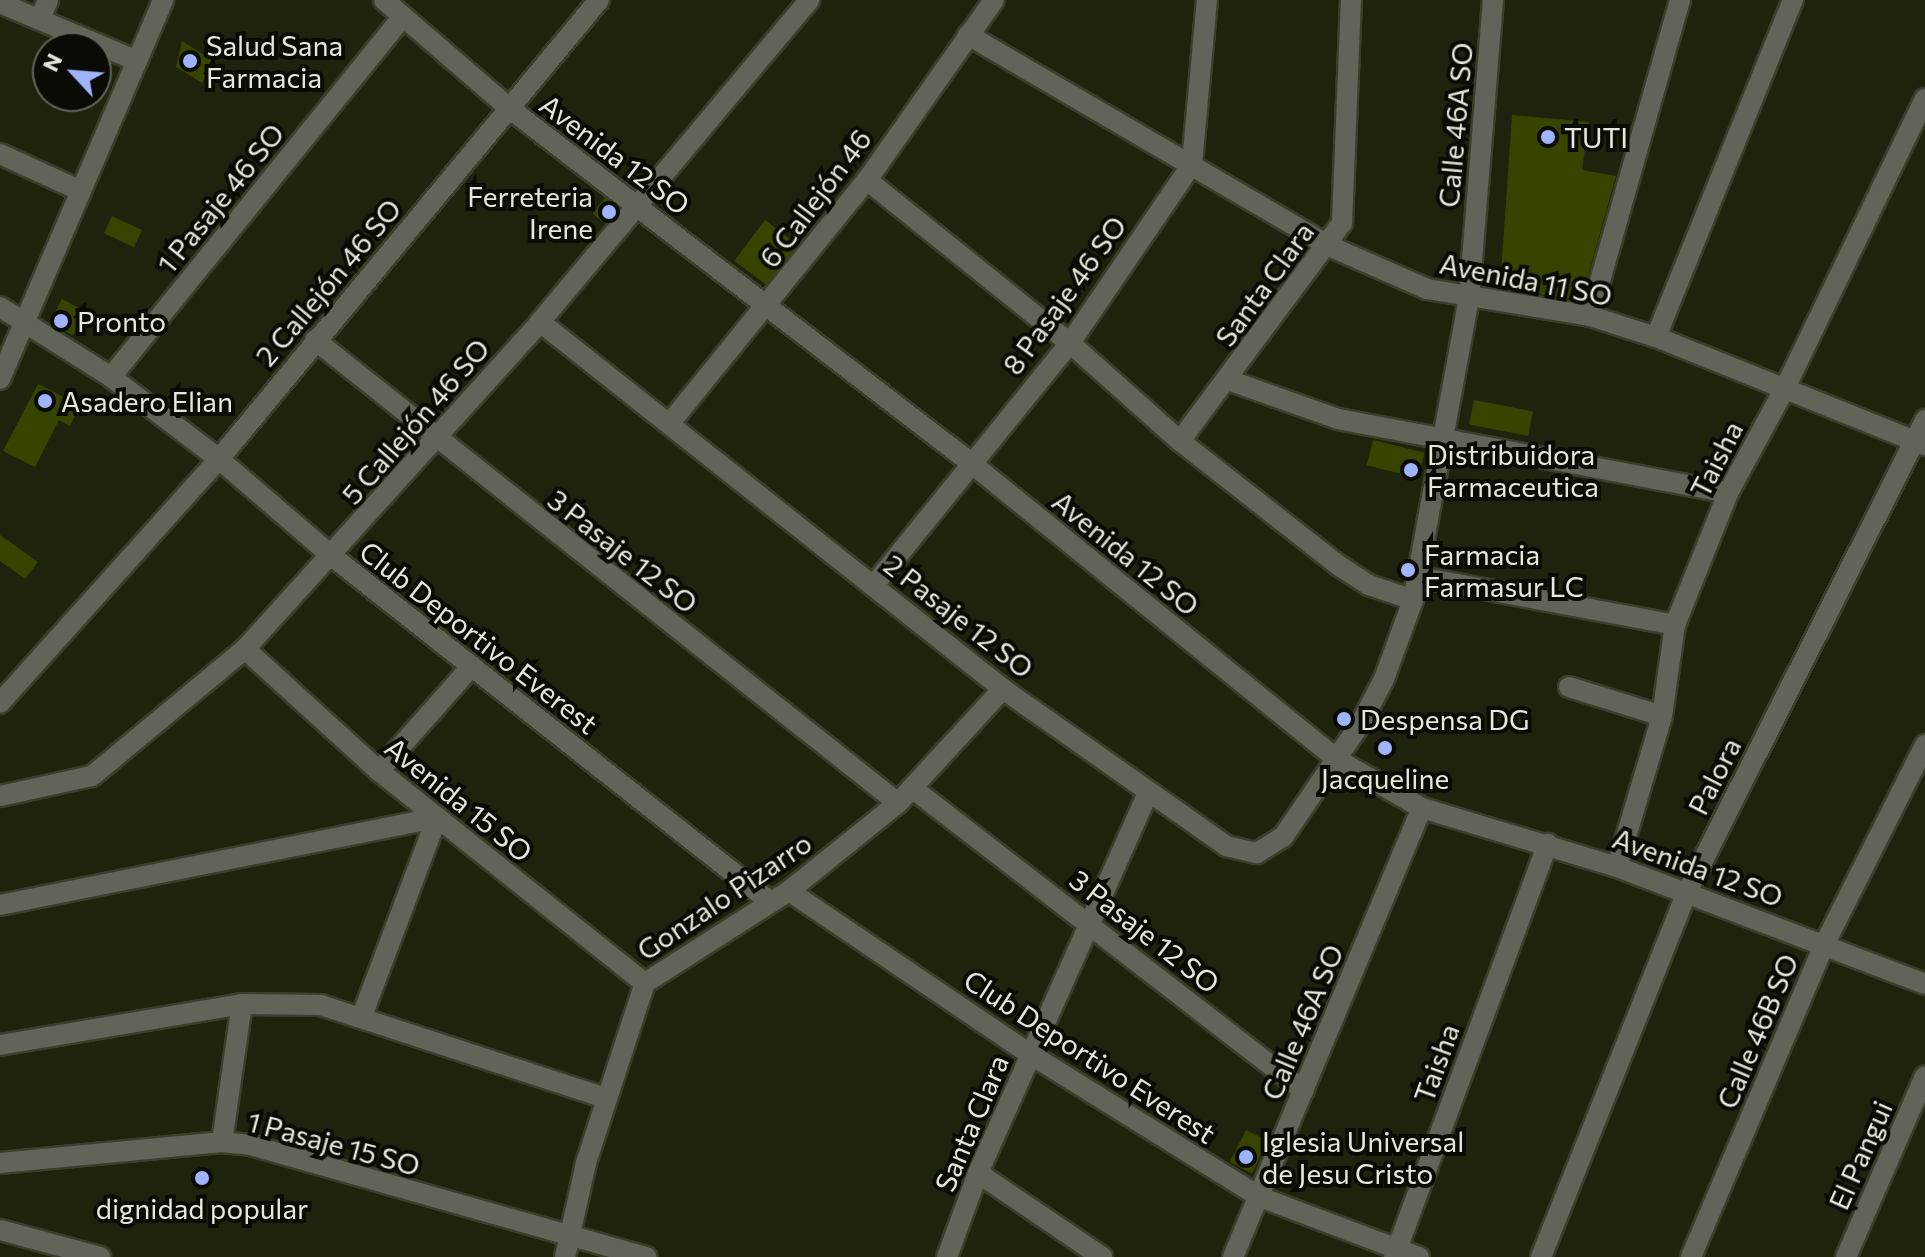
<!DOCTYPE html>
<html>
<head>
<meta charset="utf-8">
<style>
  body { margin:0 }
  #map { position:relative; width:1925px; height:1257px; overflow:hidden; background:#1e230e; font-family:Commissioner,sans-serif }
  div>[style] { position:absolute }
  [style*='--x'] { left:calc(var(--x)*1px); top:calc(var(--y)*1px); width:calc(var(--w)*1px); rotate:calc(var(--a)*1deg) }
  .building>* { inset:0; background:#374400; transform-origin:0 0 }
  .roads { filter:drop-shadow(2px 0 #3a3f2b) drop-shadow(-2px 0 #3a3f2b) drop-shadow(0 2px #3a3f2b) drop-shadow(0 -2px #3a3f2b) }
  .minor>* { height:20px; margin:-10px; padding:0 10px; transform-origin:10px; border-radius:10px; background:#616459 }
  .dots>* { width:22px; height:22px; translate:-50% -50%; box-sizing:border-box; border:4px solid #090b04; border-radius:50% }
  span { translate:-50% -50%; white-space:nowrap; text-align:center; line-height:1.15; -webkit-text-stroke:8px #090b04; paint-order:stroke }
  .poi-label { font-size:28px; color:#e5e9db }
  .left { translate:0 -50%; text-align:left }
  .right { translate:-100% -50%; text-align:right }
  .street-label { font-size:28px; color:#e5e9db }
  .north { position:absolute; left:32px; top:32px; width:80px; height:80px; box-sizing:border-box; background:#090b04; border:2px solid #61645a; border-radius:50%; rotate:296deg; font-size:22px; font-weight:700; line-height:32px; text-align:center; color:#e5e9db }
  .north::after { content:''; display:block; margin:auto; width:28px; height:36px; background:#a0b3fd; clip-path:polygon(50% 0,100% 100%,50% 72%,0 100%) }
</style>
</head>
<body>
<div id="map">
  <div class="building">
    <i style="clip-path:polygon(182px 41px,215px 62px,202px 83px,176px 67px)"></i>
    <i style="clip-path:polygon(1512px 115px,1589px 122px,1582px 170px,1616px 176px,1581px 301px,1500px 288px)"></i>
    <i style="left:605px;top:198px;width:16px;height:20px;rotate:38deg"></i>
    <i style="left:112px;top:216px;width:33px;height:19px;rotate:25deg"></i>
    <i style="left:765px;top:220px;width:41px;height:51px;rotate:37deg"></i>
    <i style="left:62px;top:299px;width:27px;height:27px;rotate:28deg"></i>
    <i style="clip-path:polygon(38px 384px,80px 405px,70px 426px,59px 420px,35px 467px,3px 451px)"></i>
    <i style="left:1474px;top:400px;width:60px;height:25px;rotate:11deg"></i>
    <i style="left:1373px;top:440px;width:53px;height:26px;rotate:14deg"></i>
    <i style="clip-path:polygon(0 535px,38px 562px,25px 579px,0 561px)"></i>
    <i style="left:1246px;top:1130px;width:25px;height:36px;rotate:27deg"></i>
  </div>
  <div class="roads">
    <div class="minor">
      <i style="--x:384;--y:0;--w:165;--a:40.8"></i>
      <i style="--x:509;--y:108;--w:583;--a:37.54"></i>
      <i style="--x:971;--y:463;--w:470;--a:39"></i>
      <i style="--x:1336;--y:759;--w:99;--a:29.7"></i>
      <i style="--x:1422;--y:808;--w:204;--a:16.8"></i>
      <i style="--x:1617;--y:867;--w:329;--a:20.8"></i>
      <i style="--x:0;--y:3;--w:149;--a:22.9"></i>
      <i style="--x:40;--y:19;--w:21;--a:-67"></i>
      <i style="--x:968;--y:35;--w:418;--a:30.3"></i>
      <i style="--x:1329;--y:246;--w:107;--a:23.7"></i>
      <i style="--x:1427;--y:289;--w:165;--a:9.4"></i>
      <i style="--x:1590;--y:316;--w:69;--a:17.7"></i>
      <i style="--x:1656;--y:337;--w:290;--a:21.9"></i>
      <i style="--x:0;--y:154;--w:89;--a:24.6"></i>
      <i style="--x:867;--y:180;--w:260;--a:38.8"></i>
      <i style="--x:1070;--y:343;--w:147;--a:41.7"></i>
      <i style="--x:1180;--y:441;--w:201;--a:38.1"></i>
      <i style="--x:1338;--y:565;--w:37;--a:33"></i>
      <i style="--x:1369;--y:585;--w:46;--a:18.8"></i>
      <i style="--x:0;--y:307;--w:131;--a:32.2"></i>
      <i style="--x:111;--y:377;--w:136;--a:37.2"></i>
      <i style="--x:219;--y:459;--w:150;--a:40.7"></i>
      <i style="--x:333;--y:557;--w:554;--a:38.26"></i>
      <i style="--x:1590;--y:316;--w:329;--a:-74.1"></i>
      <i style="--x:540;--y:322;--w:591;--a:38.4"></i>
      <i style="--x:1003;--y:689;--w:273;--a:35.1"></i>
      <i style="--x:1226;--y:846;--w:32;--a:13"></i>
      <i style="--x:1257;--y:853;--w:31;--a:-32"></i>
      <i style="--x:1283;--y:837;--w:140;--a:-55.7"></i>
      <i style="--x:1362;--y:721;--w:47;--a:-62.4"></i>
      <i style="--x:1384;--y:679;--w:84;--a:-69.8"></i>
      <i style="--x:1413;--y:600;--w:307;--a:-79.5"></i>
      <i style="--x:1469;--y:298;--w:299;--a:-85.4"></i>
      <i style="--x:1656;--y:337;--w:364;--a:-67.9"></i>
      <i style="--x:315;--y:340;--w:744;--a:38.46"></i>
      <i style="--x:111;--y:377;--w:464;--a:-51"></i>
      <i style="--x:0;--y:379;--w:413;--a:-66.7"></i>
      <i style="--x:1228;--y:380;--w:117;--a:19.5"></i>
      <i style="--x:1338;--y:419;--w:397;--a:10.7"></i>
      <i style="--x:670;--y:423;--w:313;--a:-51"></i>
      <i style="--x:867;--y:180;--w:220;--a:-54.8"></i>
      <i style="--x:1180;--y:441;--w:272;--a:-53.4"></i>
      <i style="--x:1342;--y:223;--w:223;--a:-87.7"></i>
      <i style="--x:1419;--y:577;--w:260;--a:10.6"></i>
      <i style="--x:874;--y:585;--w:311;--a:-51"></i>
      <i style="--x:1070;--y:343;--w:217;--a:-55.7"></i>
      <i style="--x:1192;--y:164;--w:165;--a:-84.8"></i>
      <i style="--x:245;--y:649;--w:181;--a:42.3"></i>
      <i style="--x:379;--y:771;--w:340;--a:38.6"></i>
      <i style="--x:1569;--y:687;--w:97;--a:17.3"></i>
      <i style="--x:0;--y:703;--w:328;--a:-48.1"></i>
      <i style="--x:219;--y:459;--w:596;--a:-50.38"></i>
      <i style="--x:379;--y:771;--w:140;--a:-48.5"></i>
      <i style="--x:912;--y:788;--w:495;--a:37.7"></i>
      <i style="--x:0;--y:796;--w:94;--a:-12.3"></i>
      <i style="--x:92;--y:776;--w:199;--a:-39.7"></i>
      <i style="--x:245;--y:649;--w:440;--a:-47.9"></i>
      <i style="--x:540;--y:322;--w:420;--a:-50.1"></i>
      <i style="--x:1617;--y:867;--w:158;--a:-73.4"></i>
      <i style="--x:1662;--y:716;--w:92;--a:-81.9"></i>
      <i style="--x:1675;--y:625;--w:142;--a:-68.1"></i>
      <i style="--x:1728;--y:493;--w:119;--a:-61.5"></i>
      <i style="--x:1785;--y:388;--w:321;--a:-64.2"></i>
      <i style="--x:789;--y:891;--w:291;--a:34.1"></i>
      <i style="--x:1030;--y:1054;--w:271;--a:31.9"></i>
      <i style="--x:1260;--y:1197;--w:170;--a:20.7"></i>
      <i style="--x:0;--y:905;--w:446;--a:-11.3"></i>
      <i style="--x:362;--y:1016;--w:212;--a:-69.3"></i>
      <i style="--x:0;--y:1045;--w:245;--a:-9.6"></i>
      <i style="--x:242;--y:1004;--w:79;--a:0.7"></i>
      <i style="--x:321;--y:1005;--w:299;--a:18.1"></i>
      <i style="--x:222;--y:1142;--w:139;--a:-81.8"></i>
      <i style="--x:0;--y:1163;--w:223;--a:-5.4"></i>
      <i style="--x:222;--y:1142;--w:28;--a:6"></i>
      <i style="--x:250;--y:1145;--w:412;--a:15.8"></i>
      <i style="--x:978;--y:1173;--w:150;--a:34.1"></i>
      <i style="--x:0;--y:1230;--w:104;--a:15.1"></i>
      <i style="--x:565;--y:1257;--w:96;--a:-77.4"></i>
      <i style="--x:586;--y:1163;--w:189;--a:-71.9"></i>
      <i style="--x:645;--y:983;--w:171;--a:-32.6"></i>
      <i style="--x:789;--y:891;--w:140;--a:-38.9"></i>
      <i style="--x:898;--y:803;--w:155;--a:-47.4"></i>
      <i style="--x:947;--y:1257;--w:90;--a:-69.7"></i>
      <i style="--x:978;--y:1173;--w:416;--a:-65.9"></i>
      <i style="--x:1233;--y:1257;--w:487;--a:-67.2"></i>
      <i style="--x:1394;--y:1257;--w:441;--a:-69.6"></i>
      <i style="--x:1541;--y:1257;--w:393;--a:-68.2"></i>
      <i style="--x:1687;--y:892;--w:529;--a:-63.24"></i>
      <i style="--x:1691;--y:1257;--w:341;--a:-66.9"></i>
      <i style="--x:1825;--y:943;--w:222;--a:-63.2"></i>
      <i style="--x:1846;--y:1257;--w:197;--a:-66.4"></i>
    </div>
  </div>
  <div class="dots">
    <i style="left:190px;top:61px;background:#a0b3fd"></i>
    <i style="left:1548px;top:137px;background:#a0b3fd"></i>
    <i style="left:609px;top:212px;background:#a0b3fd"></i>
    <i style="left:61px;top:321px;background:#a0b3fd"></i>
    <i style="left:45px;top:401px;background:#a0b3fd"></i>
    <i style="left:1411px;top:470px;background:#a0b3fd"></i>
    <i style="left:1408px;top:570px;background:#a0b3fd"></i>
    <i style="left:1344px;top:719px;background:#a0b3fd"></i>
    <i style="left:1385px;top:748px;background:#a0b3fd"></i>
    <i style="left:1246px;top:1157px;background:#a0b3fd"></i>
    <i style="left:202px;top:1178px;background:#a0b3fd"></i>
  </div>
  <div class="poi-label">
    <span class="left" style="left:206px;top:61px">Salud Sana<br>Farmacia</span>
    <span class="left" style="left:1564px;top:137px">TUTI</span>
    <span class="right" style="left:593px;top:212px">Ferreteria<br>Irene</span>
    <span class="left" style="left:77px;top:321px">Pronto</span>
    <span class="left" style="left:61px;top:401px">Asadero Elian</span>
    <span class="left" style="left:1427px;top:470px">Distribuidora<br>Farmaceutica</span>
    <span class="left" style="left:1424px;top:570px">Farmacia<br>Farmasur LC</span>
    <span class="left" style="left:1360px;top:719px">Despensa DG</span>
    <span style="left:1385px;top:778px">Jacqueline</span>
    <span class="left" style="left:1262px;top:1157px">Iglesia Universal<br>de Jesu Cristo</span>
    <span style="left:202px;top:1208px">dignidad popular</span>
  </div>
  <div class="street-label">
    <span style="left:1455px;top:125px;rotate:-85deg">Calle 46A SO</span>
    <span style="left:615px;top:154px;rotate:37deg">Avenida 12 SO</span>
    <span style="left:220px;top:198px;rotate:-51deg">1 Pasaje 46 SO</span>
    <span style="left:815px;top:198px;rotate:-53deg">6 Callejón 46</span>
    <span style="left:1526px;top:279px;rotate:11deg">Avenida 11 SO</span>
    <span style="left:328px;top:282px;rotate:-50deg">2 Callejón 46 SO</span>
    <span style="left:1264px;top:284px;rotate:-54deg">Santa Clara</span>
    <span style="left:1064px;top:295px;rotate:-54deg">8 Pasaje 46 SO</span>
    <span style="left:415px;top:421px;rotate:-49deg">5 Callejón 46 SO</span>
    <span style="left:1716px;top:459px;rotate:-63deg">Taisha</span>
    <span style="left:623px;top:551px;rotate:38deg">3 Pasaje 12 SO</span>
    <span style="left:1126px;top:553px;rotate:39deg">Avenida 12 SO</span>
    <span style="left:959px;top:616px;rotate:38deg">2 Pasaje 12 SO</span>
    <span style="left:479px;top:637px;rotate:38deg">Club Deportivo Everest</span>
    <span style="left:1714px;top:776px;rotate:-63deg">Palora</span>
    <span style="left:459px;top:799px;rotate:39deg">Avenida 15 SO</span>
    <span style="left:1698px;top:867px;rotate:20deg">Avenida 12 SO</span>
    <span style="left:724px;top:896px;rotate:-34deg">Gonzalo Pizarro</span>
    <span style="left:1145px;top:931px;rotate:38deg">3 Pasaje 12 SO</span>
    <span style="left:1302px;top:1022px;rotate:-67deg">Calle 46A SO</span>
    <span style="left:1757px;top:1031px;rotate:-67deg">Calle 46B SO</span>
    <span style="left:1090px;top:1056px;rotate:33deg">Club Deportivo Everest</span>
    <span style="left:1436px;top:1063px;rotate:-70deg">Taisha</span>
    <span style="left:971px;top:1123px;rotate:-67deg">Santa Clara</span>
    <span style="left:334px;top:1143px;rotate:15deg">1 Pasaje 15 SO</span>
    <span style="left:1860px;top:1155px;rotate:-66deg">El Pangui</span>
  </div>
  <div class="north">N</div>
</div>
</body>
</html>
